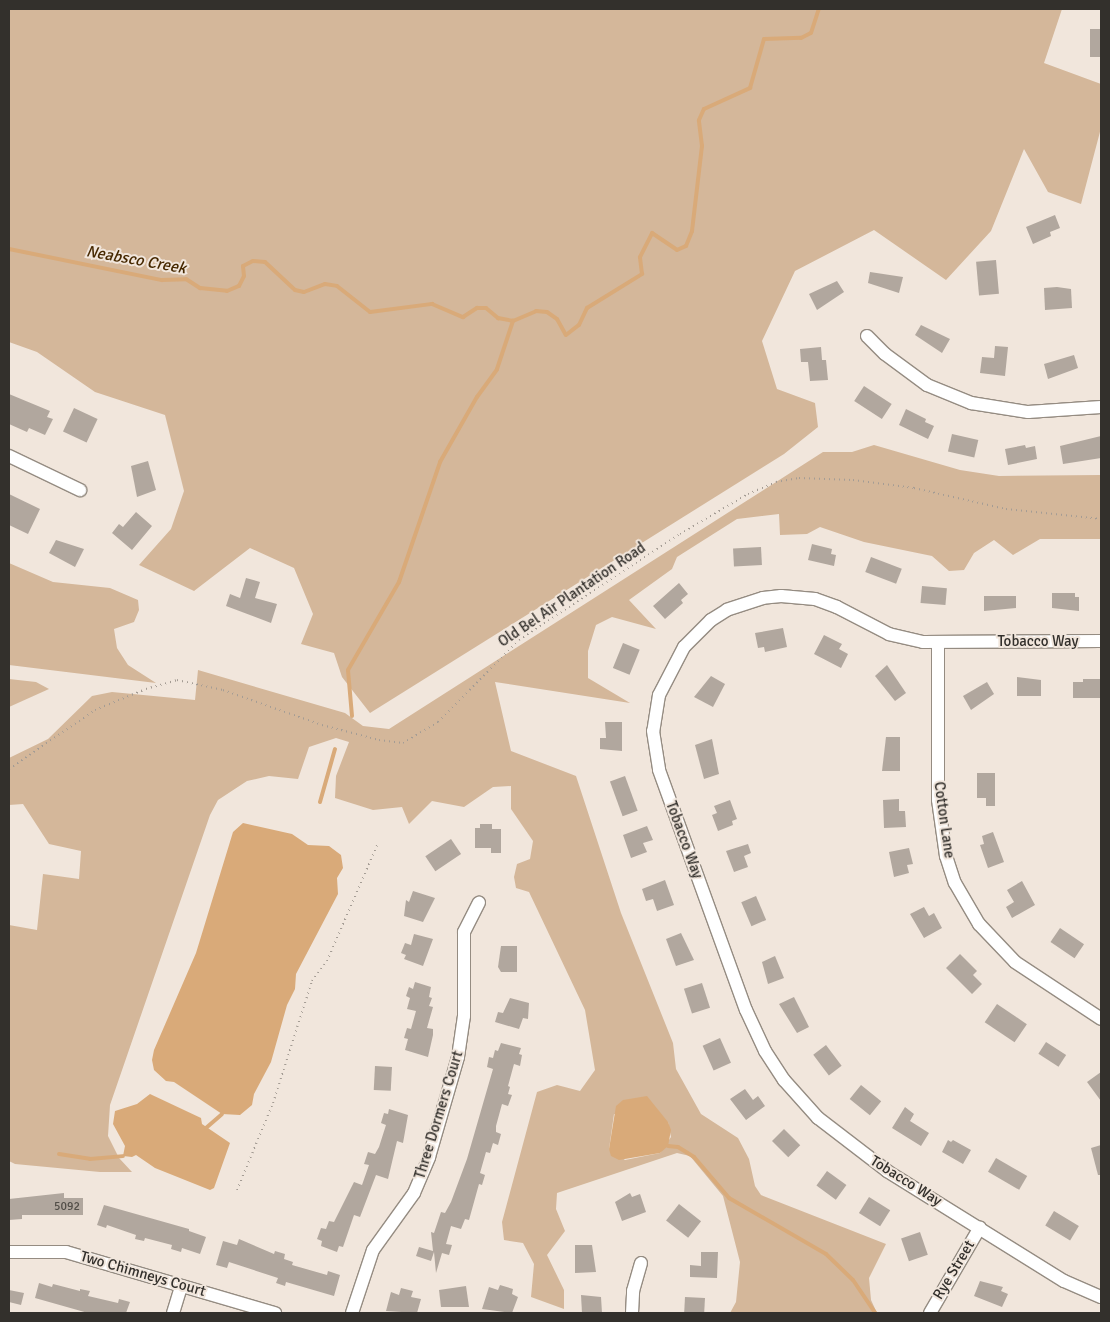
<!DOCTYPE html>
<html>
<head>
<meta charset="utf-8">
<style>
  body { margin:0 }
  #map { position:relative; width:1110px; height:1322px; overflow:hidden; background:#f1e6dc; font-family:Signika,sans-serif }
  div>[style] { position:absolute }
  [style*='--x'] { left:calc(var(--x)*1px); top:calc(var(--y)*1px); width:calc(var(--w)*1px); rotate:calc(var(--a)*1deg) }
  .green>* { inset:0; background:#d4b79a }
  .water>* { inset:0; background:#d9aa79 }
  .stream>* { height:4px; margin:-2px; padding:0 2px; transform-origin:2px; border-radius:2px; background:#d9aa79 }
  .building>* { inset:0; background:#b1a79e; transform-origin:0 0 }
  .path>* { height:2px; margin-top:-1px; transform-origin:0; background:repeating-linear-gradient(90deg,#a49c94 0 1px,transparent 0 5px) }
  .roads { filter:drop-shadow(1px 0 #958c82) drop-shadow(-1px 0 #958c82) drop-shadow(0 1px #958c82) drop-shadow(0 -1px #958c82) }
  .street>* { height:12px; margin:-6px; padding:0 6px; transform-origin:6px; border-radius:6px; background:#fff }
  span { translate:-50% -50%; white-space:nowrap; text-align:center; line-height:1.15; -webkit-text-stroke:4px #f1e6dc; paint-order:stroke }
  .number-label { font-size:12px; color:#524e48 }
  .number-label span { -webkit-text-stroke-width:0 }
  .street-label { font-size:15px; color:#33302c }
  .water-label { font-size:16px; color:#462800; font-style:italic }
  .frame { position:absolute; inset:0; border:10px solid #33302c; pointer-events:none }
</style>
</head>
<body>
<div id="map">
  <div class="green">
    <i style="clip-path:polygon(9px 9px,1062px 9px,1044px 63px,1101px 84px,1101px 128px,1081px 204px,1048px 192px,1024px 149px,991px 231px,946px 280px,874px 230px,795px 271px,762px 341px,777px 389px,815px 403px,818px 427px,784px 454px,370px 713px,342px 677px,334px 653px,301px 644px,313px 614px,294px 568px,250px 548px,194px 591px,139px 565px,171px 529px,184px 491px,165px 415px,95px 392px,37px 352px,9px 342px)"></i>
    <i style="clip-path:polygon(evenodd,874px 445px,960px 470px,999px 476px,1101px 475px,1101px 539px,1040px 539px,1013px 555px,994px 540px,974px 553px,964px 570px,949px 571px,932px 556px,864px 542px,820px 527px,807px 534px,780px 535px,779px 514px,737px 519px,677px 557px,672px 569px,629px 600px,656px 629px,612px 617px,596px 625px,588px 651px,588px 678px,630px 703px,495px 682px,511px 751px,576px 776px,621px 913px,673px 1043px,676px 1069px,701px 1114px,738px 1138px,749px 1159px,755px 1186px,761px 1195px,886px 1244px,869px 1278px,871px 1300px,877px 1313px,730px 1313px,736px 1302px,740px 1262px,723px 1196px,690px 1156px,677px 1153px,557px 1193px,556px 1209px,565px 1231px,547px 1255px,564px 1290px,564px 1309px,531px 1297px,534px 1264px,523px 1243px,504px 1240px,502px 1222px,537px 1092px,557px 1085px,580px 1091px,595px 1070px,585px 1010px,529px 892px,516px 888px,514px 877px,517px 864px,530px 859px,533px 841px,511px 809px,511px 786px,493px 787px,464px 807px,432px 801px,409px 824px,402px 807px,373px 810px,335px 798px,336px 776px,349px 742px,336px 738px,309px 747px,298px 779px,269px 776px,247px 781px,218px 800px,210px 815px,110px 1105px,108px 1136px,119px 1158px,132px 1172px,100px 1172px,15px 1164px,9px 1161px,9px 925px,37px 930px,43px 874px,79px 879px,81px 851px,49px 844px,23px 804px,9px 805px,9px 758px,48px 739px,92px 696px,112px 692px,195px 700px,198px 670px,345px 713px,363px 726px,389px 729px,823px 452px,852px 452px,874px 445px,614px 1114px,668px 1122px,671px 1137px,660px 1153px,625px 1160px,609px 1149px,614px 1114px)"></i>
    <i style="clip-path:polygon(9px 563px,53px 582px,110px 588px,138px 600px,139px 610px,134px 622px,114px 629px,117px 648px,128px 665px,156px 683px,9px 665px)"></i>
    <i style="clip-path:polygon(9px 679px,36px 682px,49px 689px,9px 707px)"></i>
  </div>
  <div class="water">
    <i style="clip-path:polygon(243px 823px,292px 834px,308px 845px,329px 846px,341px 855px,343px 868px,337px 878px,338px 894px,296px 974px,295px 989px,287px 1005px,271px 1062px,254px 1094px,252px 1105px,240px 1115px,222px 1114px,174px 1082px,166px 1081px,154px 1070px,152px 1060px,154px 1050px,196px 953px,233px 832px)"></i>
    <i style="clip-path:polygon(150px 1094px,201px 1118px,202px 1124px,230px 1143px,214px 1188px,210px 1190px,155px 1168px,136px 1155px,132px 1157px,123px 1156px,125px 1146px,113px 1124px,115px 1111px,137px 1104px)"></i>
    <i style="clip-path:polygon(647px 1096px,668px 1122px,671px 1130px,668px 1146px,660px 1153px,619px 1160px,611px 1156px,609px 1149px,616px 1106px,623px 1100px)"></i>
  </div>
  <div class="stream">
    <i style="--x:9;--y:249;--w:156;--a:11.5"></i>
    <i style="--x:162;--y:280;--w:24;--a:-2"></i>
    <i style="--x:186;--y:279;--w:17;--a:33"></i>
    <i style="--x:200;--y:288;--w:27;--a:6"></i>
    <i style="--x:227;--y:291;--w:13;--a:-23"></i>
    <i style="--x:239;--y:286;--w:11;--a:-63"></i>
    <i style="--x:244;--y:276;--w:10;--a:-96"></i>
    <i style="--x:243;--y:266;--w:11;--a:-27"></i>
    <i style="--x:253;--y:261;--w:12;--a:5"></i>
    <i style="--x:265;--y:262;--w:41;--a:43"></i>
    <i style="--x:295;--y:290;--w:9;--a:13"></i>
    <i style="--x:304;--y:292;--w:22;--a:-21"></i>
    <i style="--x:325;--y:284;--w:12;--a:9"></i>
    <i style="--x:337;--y:286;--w:42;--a:38.2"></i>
    <i style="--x:370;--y:312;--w:63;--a:-7.4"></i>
    <i style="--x:432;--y:304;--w:34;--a:23"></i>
    <i style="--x:463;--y:317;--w:17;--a:-33"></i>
    <i style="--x:477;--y:308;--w:9;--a:0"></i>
    <i style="--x:486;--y:308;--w:16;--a:40"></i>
    <i style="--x:498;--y:318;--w:15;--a:11"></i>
    <i style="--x:513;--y:321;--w:25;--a:-23"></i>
    <i style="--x:536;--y:311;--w:11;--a:5"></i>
    <i style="--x:547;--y:312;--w:12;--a:35"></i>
    <i style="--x:557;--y:319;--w:18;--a:61"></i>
    <i style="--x:566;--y:335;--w:16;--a:-38"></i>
    <i style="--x:579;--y:325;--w:19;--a:-65"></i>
    <i style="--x:587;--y:308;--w:65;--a:-31.7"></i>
    <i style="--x:642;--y:274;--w:17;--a:-97"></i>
    <i style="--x:640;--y:257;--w:27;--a:-63"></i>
    <i style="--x:652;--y:233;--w:30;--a:34"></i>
    <i style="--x:677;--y:250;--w:10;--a:-24"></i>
    <i style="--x:686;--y:246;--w:16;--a:-68"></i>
    <i style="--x:692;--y:231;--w:86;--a:-83.3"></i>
    <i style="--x:702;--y:146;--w:26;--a:-97"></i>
    <i style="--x:699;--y:120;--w:12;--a:-66"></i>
    <i style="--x:704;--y:109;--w:51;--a:-24.5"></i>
    <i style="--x:750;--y:88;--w:51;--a:-74.1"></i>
    <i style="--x:764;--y:39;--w:37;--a:-2"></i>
    <i style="--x:801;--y:38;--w:11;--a:-27"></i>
    <i style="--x:811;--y:33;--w:25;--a:-72"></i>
    <i style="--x:352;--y:716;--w:46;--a:-95"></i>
    <i style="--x:348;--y:670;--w:102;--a:-59.9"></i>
    <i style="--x:399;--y:582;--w:127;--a:-71.1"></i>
    <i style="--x:440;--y:462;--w:75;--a:-60.4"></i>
    <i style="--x:477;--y:397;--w:34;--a:-54"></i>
    <i style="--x:497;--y:369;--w:51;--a:-71.6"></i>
    <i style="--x:320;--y:802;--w:55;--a:-74.2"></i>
    <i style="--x:206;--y:1128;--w:21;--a:-41"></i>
    <i style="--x:668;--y:1146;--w:10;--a:6"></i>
    <i style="--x:678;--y:1147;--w:19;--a:32"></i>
    <i style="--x:694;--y:1157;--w:54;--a:49.5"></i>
    <i style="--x:729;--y:1198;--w:112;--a:30"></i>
    <i style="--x:826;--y:1254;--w:37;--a:44"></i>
    <i style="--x:853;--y:1280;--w:40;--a:56"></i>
    <i style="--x:59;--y:1154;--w:31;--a:9"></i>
    <i style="--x:90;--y:1159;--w:33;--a:-5"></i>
  </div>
  <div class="building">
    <i style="left:1090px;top:29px;width:11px;height:28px"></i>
    <i style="clip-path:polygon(1055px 215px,1060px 228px,1050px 232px,1051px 236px,1033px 244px,1026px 227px)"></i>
    <i style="left:996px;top:260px;width:34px;height:20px;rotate:85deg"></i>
    <i style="clip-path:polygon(870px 272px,903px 277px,899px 293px,868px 283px)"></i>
    <i style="clip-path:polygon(837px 281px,844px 292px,817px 310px,809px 294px)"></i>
    <i style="clip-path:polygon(1057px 287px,1071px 289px,1072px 308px,1045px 310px,1044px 288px)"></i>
    <i style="clip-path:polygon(921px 325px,950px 339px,942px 353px,915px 335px)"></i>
    <i style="clip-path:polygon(995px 346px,1008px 347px,1005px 376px,980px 373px,982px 357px,994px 358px)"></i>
    <i style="clip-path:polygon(821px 347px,822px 360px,826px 360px,828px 380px,810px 381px,808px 362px,801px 362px,800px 349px)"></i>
    <i style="clip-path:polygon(1074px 355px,1078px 368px,1048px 379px,1044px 364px)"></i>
    <i style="left:864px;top:386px;width:33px;height:18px;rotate:33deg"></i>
    <i style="clip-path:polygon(9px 394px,50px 411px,47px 417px,53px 419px,45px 435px,29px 428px,27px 432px,9px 424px)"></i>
    <i style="left:74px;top:408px;width:26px;height:26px;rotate:25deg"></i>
    <i style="clip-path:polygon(906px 409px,926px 419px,925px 422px,934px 426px,928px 439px,899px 425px)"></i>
    <i style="left:952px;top:434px;width:27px;height:18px;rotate:13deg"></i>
    <i style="clip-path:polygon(1101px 436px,1101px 458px,1063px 464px,1060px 446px)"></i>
    <i style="clip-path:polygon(1025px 445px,1026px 448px,1035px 446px,1037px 459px,1008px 465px,1005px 449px)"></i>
    <i style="clip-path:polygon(148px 461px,156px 490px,137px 497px,131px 466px)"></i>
    <i style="clip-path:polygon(9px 494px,40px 509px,28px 534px,9px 525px)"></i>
    <i style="clip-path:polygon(136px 512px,152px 526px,132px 550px,112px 533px,119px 524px,123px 527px)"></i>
    <i style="clip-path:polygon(56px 540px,84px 549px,75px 567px,49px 553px)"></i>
    <i style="clip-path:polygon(812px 544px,832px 549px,831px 554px,836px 555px,834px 566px,808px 560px)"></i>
    <i style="left:761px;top:547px;width:18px;height:28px;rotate:87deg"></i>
    <i style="left:871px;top:557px;width:33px;height:16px;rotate:21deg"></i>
    <i style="clip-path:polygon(246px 578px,260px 582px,255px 598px,277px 604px,271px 623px,226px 606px,230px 594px,240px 598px)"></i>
    <i style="clip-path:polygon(679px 583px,688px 594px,681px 600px,683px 603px,665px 619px,653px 606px)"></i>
    <i style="left:922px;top:586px;width:25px;height:17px;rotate:5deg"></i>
    <i style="clip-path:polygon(1052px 593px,1075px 593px,1075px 597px,1079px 597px,1079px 611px,1052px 608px)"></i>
    <i style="clip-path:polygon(984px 596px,1016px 596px,1016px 608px,984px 611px)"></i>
    <i style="clip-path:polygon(783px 628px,787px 647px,765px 652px,764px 647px,758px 648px,755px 633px)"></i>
    <i style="clip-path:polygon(824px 635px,842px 644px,839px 649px,848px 654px,841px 668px,814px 654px)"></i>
    <i style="left:623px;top:643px;width:18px;height:27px;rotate:22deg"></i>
    <i style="clip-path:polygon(887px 665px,906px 693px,895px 701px,875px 676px)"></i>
    <i style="clip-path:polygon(711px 676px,725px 684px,713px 707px,694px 697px)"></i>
    <i style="clip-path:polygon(1017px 677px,1041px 680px,1041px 696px,1017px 696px)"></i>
    <i style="clip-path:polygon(1083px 679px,1100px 679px,1100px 698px,1073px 698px,1073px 682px,1083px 682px)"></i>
    <i style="clip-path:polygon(987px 682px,994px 694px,971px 710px,963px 696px)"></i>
    <i style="clip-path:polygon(605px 722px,622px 722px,622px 751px,600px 749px,600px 738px,606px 738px)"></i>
    <i style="clip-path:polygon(886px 737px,900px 737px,900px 771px,882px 771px)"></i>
    <i style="clip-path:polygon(712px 739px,719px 774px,704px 779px,695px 745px)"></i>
    <i style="clip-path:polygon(977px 773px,995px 773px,995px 806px,986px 806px,986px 798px,977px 798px)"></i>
    <i style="left:625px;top:776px;width:37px;height:16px;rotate:70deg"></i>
    <i style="clip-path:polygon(899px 799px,899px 811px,905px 811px,906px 827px,884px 828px,883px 800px)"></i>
    <i style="clip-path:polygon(730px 800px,737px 819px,732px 821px,733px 825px,718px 831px,712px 815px,717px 813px,714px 806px)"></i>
    <i style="clip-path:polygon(480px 824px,492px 824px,492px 829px,501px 829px,501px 853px,491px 853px,491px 848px,475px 848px,475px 828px,480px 828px)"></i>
    <i style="clip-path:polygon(647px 826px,653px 840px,643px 843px,647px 852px,631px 858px,623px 835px)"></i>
    <i style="clip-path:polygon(993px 832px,1004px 862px,988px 868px,980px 845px,984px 844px,982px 836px)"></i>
    <i style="left:451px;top:839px;width:18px;height:31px;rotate:56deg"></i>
    <i style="clip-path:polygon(748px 844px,751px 853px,744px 856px,748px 867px,734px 872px,726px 851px)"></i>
    <i style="clip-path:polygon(909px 848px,913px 864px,907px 865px,909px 873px,894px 877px,889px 852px)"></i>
    <i style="clip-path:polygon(665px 880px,674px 905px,657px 911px,653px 899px,646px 901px,642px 889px)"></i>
    <i style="clip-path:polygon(1022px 881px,1035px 905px,1012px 918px,1006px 907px,1014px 902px,1007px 890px)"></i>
    <i style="clip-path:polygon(413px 891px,435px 898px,423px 922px,404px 916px,406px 900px,409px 902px)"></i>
    <i style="left:756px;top:896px;width:26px;height:16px;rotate:67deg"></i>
    <i style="clip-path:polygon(924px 907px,929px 916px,934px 913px,942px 928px,924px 938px,910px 914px)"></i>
    <i style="left:1060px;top:928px;width:29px;height:17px;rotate:34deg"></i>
    <i style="clip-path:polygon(681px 933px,694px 960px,676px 966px,666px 939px)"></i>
    <i style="clip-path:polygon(414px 934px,433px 939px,423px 966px,404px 959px,406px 955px,401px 953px,405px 943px,411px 945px)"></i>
    <i style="clip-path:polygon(501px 946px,517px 946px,517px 972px,501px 972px,498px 967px)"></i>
    <i style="clip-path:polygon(960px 954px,977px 971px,973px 975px,982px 984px,972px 994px,946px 968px)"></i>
    <i style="clip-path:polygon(775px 956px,784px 978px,768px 984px,762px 962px)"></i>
    <i style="clip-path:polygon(415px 982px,431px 987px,429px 997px,432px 998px,429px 1006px,433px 1007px,427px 1028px,433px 1029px,433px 1035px,428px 1057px,405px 1050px,408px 1039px,404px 1038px,407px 1028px,411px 1029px,416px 1011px,407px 1009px,410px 998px,406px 996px,409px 987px,413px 989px)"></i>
    <i style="left:702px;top:983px;width:26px;height:19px;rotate:72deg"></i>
    <i style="clip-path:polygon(794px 997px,809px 1027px,797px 1033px,779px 1004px)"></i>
    <i style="clip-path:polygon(510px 998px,529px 1003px,528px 1019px,523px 1018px,519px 1029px,495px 1022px,498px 1012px,503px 1013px)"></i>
    <i style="left:997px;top:1004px;width:36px;height:22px;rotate:34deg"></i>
    <i style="left:720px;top:1038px;width:27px;height:19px;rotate:66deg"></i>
    <i style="left:1046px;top:1042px;width:24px;height:14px;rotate:33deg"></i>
    <i style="clip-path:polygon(501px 1043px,521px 1048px,519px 1054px,522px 1055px,520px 1066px,514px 1064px,508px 1086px,510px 1087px,508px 1094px,512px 1095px,508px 1106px,502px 1104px,496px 1126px,496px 1132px,501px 1134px,498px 1145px,493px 1143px,490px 1153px,486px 1152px,480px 1173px,485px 1175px,482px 1185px,479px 1184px,469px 1220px,465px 1219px,461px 1229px,451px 1226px,446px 1244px,452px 1245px,449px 1255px,442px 1253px,436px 1273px,434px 1252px,431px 1261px,416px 1256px,419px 1247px,433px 1251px,431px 1232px,434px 1233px,441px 1212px,445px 1213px,451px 1202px,467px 1159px,493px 1069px,487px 1067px,489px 1057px,493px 1058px,495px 1050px,498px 1051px)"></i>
    <i style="left:826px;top:1045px;width:26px;height:16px;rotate:53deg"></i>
    <i style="left:375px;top:1066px;width:17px;height:24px;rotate:3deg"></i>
    <i style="clip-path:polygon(1101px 1072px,1101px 1101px,1087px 1082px)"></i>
    <i style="left:861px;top:1085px;width:26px;height:18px;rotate:39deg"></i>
    <i style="clip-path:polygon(745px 1089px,753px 1100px,758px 1096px,765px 1106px,746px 1120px,730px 1099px)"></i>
    <i style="clip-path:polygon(905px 1107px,914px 1114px,910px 1121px,929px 1133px,921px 1146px,892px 1128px)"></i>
    <i style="clip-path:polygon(389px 1109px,408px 1115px,403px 1143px,397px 1141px,388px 1179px,376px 1175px,360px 1217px,354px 1215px,343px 1247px,339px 1246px,337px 1252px,321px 1246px,322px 1241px,317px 1239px,321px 1228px,326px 1229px,329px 1221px,334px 1222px,354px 1182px,362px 1185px,369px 1165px,364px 1164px,368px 1152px,375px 1154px,379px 1147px,386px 1125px,381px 1123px,384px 1113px,388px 1114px)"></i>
    <i style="left:784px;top:1129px;width:23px;height:17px;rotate:45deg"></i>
    <i style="clip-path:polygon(948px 1140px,951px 1142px,953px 1140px,971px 1150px,963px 1164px,942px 1152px)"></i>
    <i style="clip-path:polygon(1101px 1145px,1101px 1175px,1098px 1175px,1091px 1148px)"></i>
    <i style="left:996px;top:1158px;width:36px;height:16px;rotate:30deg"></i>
    <i style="left:827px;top:1171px;width:24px;height:18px;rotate:36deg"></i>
    <i style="clip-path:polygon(64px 1193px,64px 1198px,83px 1198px,83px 1215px,22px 1215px,22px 1219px,9px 1220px,9px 1199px)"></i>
    <i style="clip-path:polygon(630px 1193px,632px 1197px,640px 1194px,646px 1212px,622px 1221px,615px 1202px)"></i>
    <i style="left:869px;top:1197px;width:25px;height:19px;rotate:32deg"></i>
    <i style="left:679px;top:1204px;width:28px;height:21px;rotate:38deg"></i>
    <i style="clip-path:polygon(104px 1205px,189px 1229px,189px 1231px,206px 1237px,200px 1254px,182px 1248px,181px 1252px,171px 1249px,172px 1245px,145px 1238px,144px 1241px,135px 1239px,136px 1235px,107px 1225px,106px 1228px,97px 1225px)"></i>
    <i style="left:1054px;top:1211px;width:29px;height:17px;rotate:31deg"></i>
    <i style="left:920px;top:1232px;width:24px;height:20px;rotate:71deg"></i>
    <i style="clip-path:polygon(239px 1239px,274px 1254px,275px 1251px,285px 1254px,284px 1259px,293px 1262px,292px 1265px,327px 1275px,328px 1271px,340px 1275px,334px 1296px,286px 1282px,285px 1286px,276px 1283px,278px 1278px,229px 1262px,227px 1268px,216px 1265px,223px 1241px,237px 1245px)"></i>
    <i style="clip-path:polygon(575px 1245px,592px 1245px,596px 1272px,575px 1273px)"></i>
    <i style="clip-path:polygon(701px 1252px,718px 1252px,717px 1278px,690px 1277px,690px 1265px,701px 1266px)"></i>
    <i style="clip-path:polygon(980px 1281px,1003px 1287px,1001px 1291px,1008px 1294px,1002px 1307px,974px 1296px)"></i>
    <i style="clip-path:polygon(39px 1283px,52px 1287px,53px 1284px,80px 1291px,80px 1289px,90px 1291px,88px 1296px,118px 1303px,119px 1299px,130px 1302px,126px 1313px,88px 1313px,35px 1298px)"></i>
    <i style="clip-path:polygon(500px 1285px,513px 1289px,512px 1294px,518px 1297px,512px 1313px,482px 1309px,489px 1287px,498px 1290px)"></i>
    <i style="clip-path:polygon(466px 1286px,469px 1307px,441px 1307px,439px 1290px)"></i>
    <i style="clip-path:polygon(401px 1288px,413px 1291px,411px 1297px,421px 1299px,417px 1313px,386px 1311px,391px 1292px,399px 1295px)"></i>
    <i style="clip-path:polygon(9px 1290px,24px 1293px,21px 1305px,9px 1302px)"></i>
    <i style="clip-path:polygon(581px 1295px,601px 1297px,602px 1313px,582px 1313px)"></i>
    <i style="left:685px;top:1297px;width:20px;height:16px;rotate:3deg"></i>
  </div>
  <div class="path">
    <i style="--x:9;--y:769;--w:104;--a:-34.5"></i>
    <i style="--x:95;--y:710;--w:55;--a:-22.4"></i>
    <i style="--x:146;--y:689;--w:32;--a:-16"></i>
    <i style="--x:177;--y:680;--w:47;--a:12.3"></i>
    <i style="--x:223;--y:690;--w:105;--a:19.5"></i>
    <i style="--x:322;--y:725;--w:59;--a:14.7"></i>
    <i style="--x:379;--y:740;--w:24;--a:7"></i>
    <i style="--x:403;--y:743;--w:41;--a:-31"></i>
    <i style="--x:438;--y:722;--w:115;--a:-45.4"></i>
    <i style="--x:519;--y:640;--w:193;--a:-33.4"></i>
    <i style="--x:680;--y:534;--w:79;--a:-30.5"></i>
    <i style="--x:748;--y:494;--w:30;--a:-23"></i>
    <i style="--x:776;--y:482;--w:23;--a:-10"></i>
    <i style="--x:799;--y:478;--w:54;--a:2.1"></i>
    <i style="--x:853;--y:480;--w:62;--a:7.5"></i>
    <i style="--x:914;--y:488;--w:94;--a:12.9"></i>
    <i style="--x:1006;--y:509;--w:96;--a:6"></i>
    <i style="--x:237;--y:1190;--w:94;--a:-67.5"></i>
    <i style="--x:273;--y:1103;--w:128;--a:-72.3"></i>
    <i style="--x:312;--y:981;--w:25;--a:-53"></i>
    <i style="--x:327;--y:961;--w:129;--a:-66.6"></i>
  </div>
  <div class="roads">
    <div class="street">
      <i style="--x:867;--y:336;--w:25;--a:45"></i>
      <i style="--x:885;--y:354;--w:52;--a:36.4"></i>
      <i style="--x:927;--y:385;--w:48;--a:22.2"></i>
      <i style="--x:971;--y:403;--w:58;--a:9"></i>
      <i style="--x:1028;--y:412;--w:73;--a:-3.9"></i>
      <i style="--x:9;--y:456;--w:79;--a:25.6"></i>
      <i style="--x:1101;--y:641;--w:178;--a:179.7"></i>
      <i style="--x:923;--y:642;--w:35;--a:-167"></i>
      <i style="--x:889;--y:634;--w:59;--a:-152.6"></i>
      <i style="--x:837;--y:607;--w:23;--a:-160"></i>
      <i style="--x:815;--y:599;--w:34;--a:-175"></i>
      <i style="--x:781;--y:596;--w:18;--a:174"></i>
      <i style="--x:763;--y:598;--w:38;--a:162"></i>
      <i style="--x:727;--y:610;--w:19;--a:148"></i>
      <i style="--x:711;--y:620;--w:38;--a:135"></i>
      <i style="--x:684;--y:647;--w:54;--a:117.5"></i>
      <i style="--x:659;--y:695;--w:36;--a:99"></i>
      <i style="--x:653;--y:731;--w:39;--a:81"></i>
      <i style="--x:659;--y:770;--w:255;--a:70.1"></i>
      <i style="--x:746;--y:1010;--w:45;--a:65.1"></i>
      <i style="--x:765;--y:1051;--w:35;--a:57"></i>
      <i style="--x:784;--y:1080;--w:51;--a:48.2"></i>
      <i style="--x:818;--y:1118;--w:87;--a:37.5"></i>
      <i style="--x:887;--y:1171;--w:208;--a:31.9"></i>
      <i style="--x:1064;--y:1281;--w:40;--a:23.4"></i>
      <i style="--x:938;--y:642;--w:158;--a:90"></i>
      <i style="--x:938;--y:800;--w:57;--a:81.9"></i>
      <i style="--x:946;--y:856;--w:28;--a:72"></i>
      <i style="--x:955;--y:883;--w:48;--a:59.7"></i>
      <i style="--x:979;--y:924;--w:52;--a:46.5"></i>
      <i style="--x:1015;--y:962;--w:103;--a:33.5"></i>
      <i style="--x:9;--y:1252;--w:57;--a:0"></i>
      <i style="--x:66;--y:1252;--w:218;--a:16.3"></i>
      <i style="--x:173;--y:1313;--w:28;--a:-73"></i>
      <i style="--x:352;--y:1313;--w:66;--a:-71.6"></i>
      <i style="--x:373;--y:1250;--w:70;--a:-54.3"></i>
      <i style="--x:414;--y:1193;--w:39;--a:-67"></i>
      <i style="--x:429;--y:1157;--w:104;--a:-73.8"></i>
      <i style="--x:458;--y:1057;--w:41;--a:-81.7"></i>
      <i style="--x:464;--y:1016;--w:84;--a:-90"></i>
      <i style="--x:464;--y:932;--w:33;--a:-63"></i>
      <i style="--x:632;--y:1313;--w:22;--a:-87"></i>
      <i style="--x:633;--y:1291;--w:29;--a:-74"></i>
      <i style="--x:930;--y:1313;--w:99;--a:-59.8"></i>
    </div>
  </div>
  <div class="number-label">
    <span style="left:67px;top:1207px">5092</span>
  </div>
  <div class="street-label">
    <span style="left:572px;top:595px;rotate:-34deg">Old Bel Air Plantation Road</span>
    <span style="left:1038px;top:642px">Tobacco Way</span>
    <span style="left:944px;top:820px;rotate:82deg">Cotton Lane</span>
    <span style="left:684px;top:840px;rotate:70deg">Tobacco Way</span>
    <span style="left:439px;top:1115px;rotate:-73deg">Three Dormers Court</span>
    <span style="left:906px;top:1181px;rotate:32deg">Tobacco Way</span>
    <span style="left:954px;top:1270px;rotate:-59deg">Rye Street</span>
    <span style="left:143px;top:1274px;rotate:16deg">Two Chimneys Court</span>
  </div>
  <div class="water-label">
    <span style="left:136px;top:260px;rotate:10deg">Neabsco Creek</span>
  </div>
  <div class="frame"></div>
</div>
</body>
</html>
